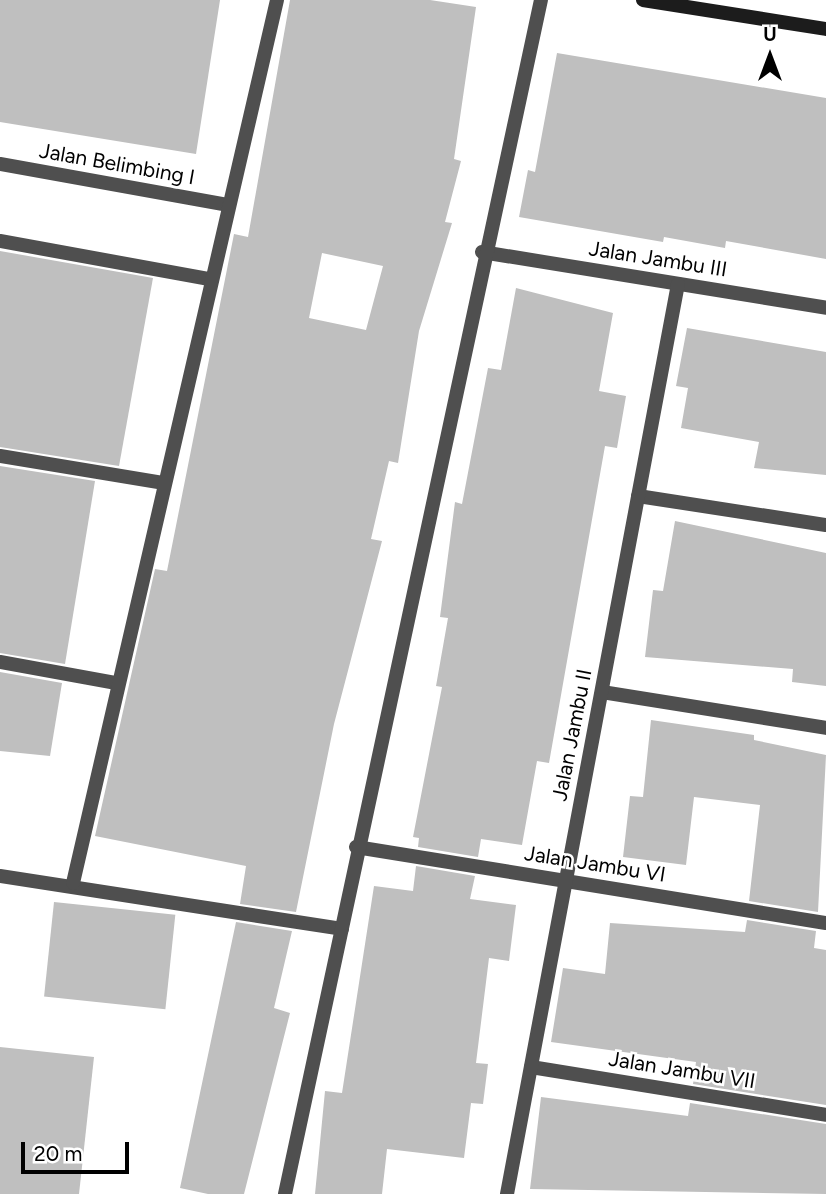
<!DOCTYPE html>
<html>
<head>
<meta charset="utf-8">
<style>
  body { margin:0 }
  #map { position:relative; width:826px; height:1194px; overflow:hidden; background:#fff; font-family:Figtree,sans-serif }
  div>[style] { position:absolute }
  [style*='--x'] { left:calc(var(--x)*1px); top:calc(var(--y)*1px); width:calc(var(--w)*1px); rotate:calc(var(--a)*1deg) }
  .building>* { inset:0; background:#bfbfbf; transform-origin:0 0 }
  .minor>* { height:14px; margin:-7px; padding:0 7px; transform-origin:7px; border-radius:7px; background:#4f4f4f }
  .secondary>* { height:14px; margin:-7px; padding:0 7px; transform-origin:7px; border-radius:7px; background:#1c1c1c }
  span { translate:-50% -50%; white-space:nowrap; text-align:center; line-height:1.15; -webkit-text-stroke:5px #fff; paint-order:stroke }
  .street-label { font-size:21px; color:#000 }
  .north { position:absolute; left:735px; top:21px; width:70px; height:70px; -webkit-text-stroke:5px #fff; paint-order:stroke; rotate:0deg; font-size:19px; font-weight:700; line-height:28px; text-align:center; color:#000 }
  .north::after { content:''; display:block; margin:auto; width:24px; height:32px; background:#000; clip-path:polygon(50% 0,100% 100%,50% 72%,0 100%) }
  .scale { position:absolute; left:21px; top:1142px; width:108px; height:32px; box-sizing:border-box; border:4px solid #000; border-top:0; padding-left:9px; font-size:21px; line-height:24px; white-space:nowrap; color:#000; -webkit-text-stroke:5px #fff; paint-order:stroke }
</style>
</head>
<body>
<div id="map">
  <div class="building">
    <i style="clip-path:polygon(0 0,220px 0,196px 154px,0 122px)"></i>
    <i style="clip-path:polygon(evenodd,290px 0,430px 0,476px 7px,454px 159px,461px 161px,445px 222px,452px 223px,419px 331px,398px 463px,389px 461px,371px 539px,382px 541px,334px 724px,296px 912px,240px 904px,246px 866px,95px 836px,155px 569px,167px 571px,234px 234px,248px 237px,290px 0,322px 253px,383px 266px,366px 330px,309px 318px,322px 253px)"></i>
    <i style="clip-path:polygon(557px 53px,826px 98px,826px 259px,726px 241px,725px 248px,664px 237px,663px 242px,519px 217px,528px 170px,535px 172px)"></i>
    <i style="clip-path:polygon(0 251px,153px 278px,119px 466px,0 447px)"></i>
    <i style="clip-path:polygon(516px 288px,613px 313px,599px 391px,626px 396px,617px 448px,605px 446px,549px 763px,537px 761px,522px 845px,481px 839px,478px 857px,418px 847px,419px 838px,413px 837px,442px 687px,436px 686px,448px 618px,440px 617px,455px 502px,462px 504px,488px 368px,501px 370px)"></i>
    <i style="clip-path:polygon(687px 328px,826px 352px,826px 475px,754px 468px,759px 442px,681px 428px,688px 388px,676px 386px)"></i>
    <i style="clip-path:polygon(0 466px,95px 481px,65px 664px,0 653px)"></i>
    <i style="clip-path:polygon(675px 521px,826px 553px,826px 686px,792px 682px,793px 669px,645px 657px,653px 590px,663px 591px)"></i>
    <i style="clip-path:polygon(0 672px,62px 683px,50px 756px,0 751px)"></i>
    <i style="clip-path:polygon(651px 720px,754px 735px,754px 740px,826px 755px,818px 912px,749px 901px,760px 805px,694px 797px,686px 865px,623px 857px,630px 796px,643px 797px)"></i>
    <i style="clip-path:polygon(416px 866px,475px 876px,470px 899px,516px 905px,509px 961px,489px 958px,476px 1063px,488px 1064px,483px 1104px,471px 1103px,464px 1158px,387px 1149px,382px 1194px,315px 1194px,325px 1091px,342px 1093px,374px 886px,413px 891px)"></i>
    <i style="left:54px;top:902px;width:122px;height:95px;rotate:6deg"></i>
    <i style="clip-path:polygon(747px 920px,816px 931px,814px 948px,826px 950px,826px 1105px,693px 1084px,696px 1062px,551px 1042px,563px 968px,605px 974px,610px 923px,745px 932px)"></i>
    <i style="clip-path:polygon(236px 922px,292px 931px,274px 1008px,290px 1013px,244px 1194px,208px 1194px,180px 1188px)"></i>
    <i style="clip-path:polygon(0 1047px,94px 1057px,79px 1194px,0 1194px)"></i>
    <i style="clip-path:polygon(541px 1097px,688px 1116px,690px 1103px,826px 1124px,826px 1194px,530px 1189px)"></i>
  </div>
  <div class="minor">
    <i style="--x:0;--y:164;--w:231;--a:10.2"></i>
    <i style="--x:0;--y:241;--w:213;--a:10.3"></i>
    <i style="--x:482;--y:252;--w:349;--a:9.2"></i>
    <i style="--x:0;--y:456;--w:165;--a:9.4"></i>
    <i style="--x:638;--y:496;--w:190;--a:8.8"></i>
    <i style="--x:0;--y:662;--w:117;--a:10.3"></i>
    <i style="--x:602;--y:692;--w:227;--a:9.1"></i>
    <i style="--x:356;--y:847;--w:476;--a:9.2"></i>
    <i style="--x:0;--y:876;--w:346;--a:8.8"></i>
    <i style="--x:73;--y:883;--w:906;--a:-76.99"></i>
    <i style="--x:531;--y:1067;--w:299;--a:9.2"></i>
    <i style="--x:285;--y:1194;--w:1221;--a:-77.9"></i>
    <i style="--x:507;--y:1194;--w:926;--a:-79.36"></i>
  </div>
  <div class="secondary">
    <i style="--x:643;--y:0;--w:185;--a:9"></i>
  </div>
  <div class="street-label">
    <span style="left:117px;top:164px;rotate:10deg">Jalan Belimbing I</span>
    <span style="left:658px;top:259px;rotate:9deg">Jalan Jambu III</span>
    <span style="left:572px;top:735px;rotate:-79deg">Jalan Jambu II</span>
    <span style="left:595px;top:864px;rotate:9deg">Jalan Jambu VI</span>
    <span style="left:682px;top:1070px;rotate:9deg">Jalan Jambu VII</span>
  </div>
  <div class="north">U</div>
  <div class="scale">20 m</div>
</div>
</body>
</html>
